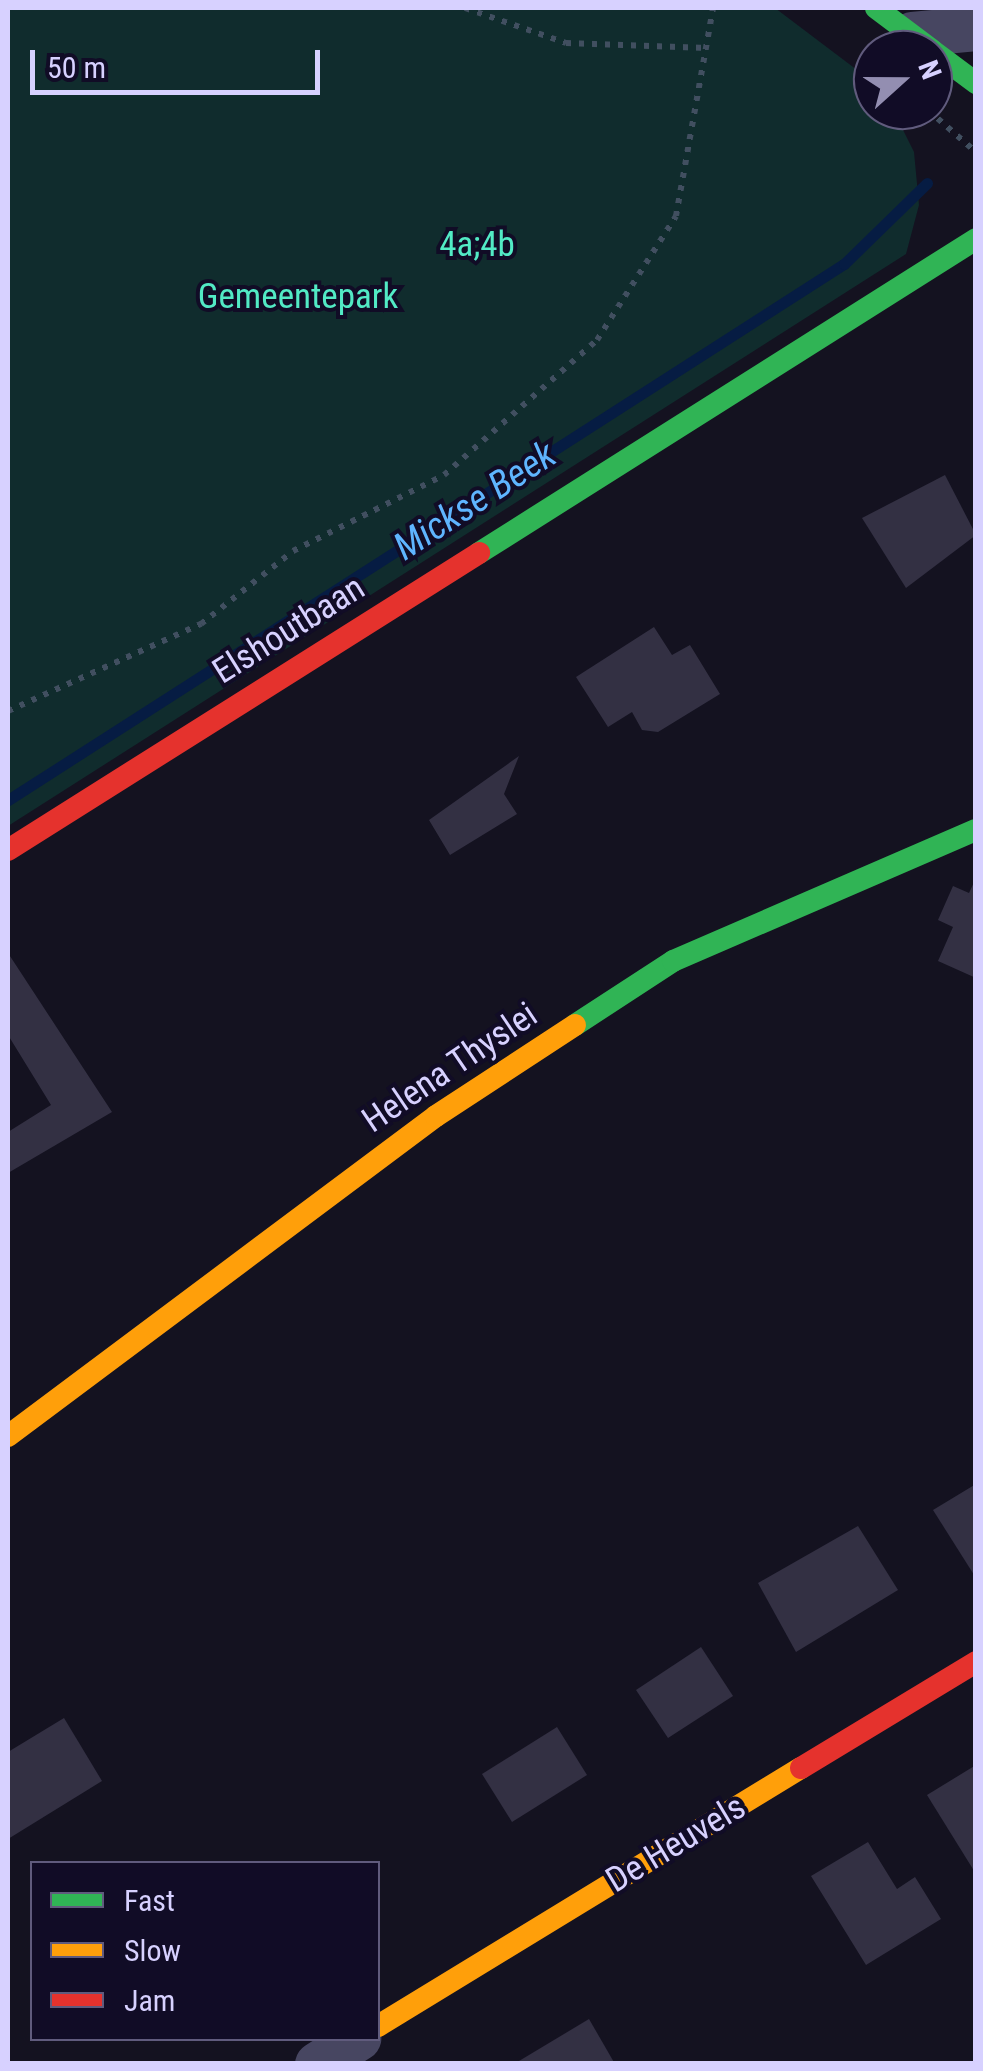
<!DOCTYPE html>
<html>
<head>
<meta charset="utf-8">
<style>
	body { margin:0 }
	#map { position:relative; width:983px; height:2071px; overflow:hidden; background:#141220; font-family:"Roboto Condensed",sans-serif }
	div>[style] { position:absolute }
	.green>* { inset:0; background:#102c2d }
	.stream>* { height:11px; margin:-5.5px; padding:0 5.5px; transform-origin:5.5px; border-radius:5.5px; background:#061c43 }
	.building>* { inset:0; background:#333043 }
	.path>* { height:6px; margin-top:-3px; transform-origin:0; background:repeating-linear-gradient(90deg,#414f60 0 5px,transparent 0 13px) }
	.street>* { height:45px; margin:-22.5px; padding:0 22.5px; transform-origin:22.5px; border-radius:22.5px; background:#474661 }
	.fast>* { height:22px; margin:-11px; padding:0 11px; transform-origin:11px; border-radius:11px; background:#30b455 }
	.slow>* { height:22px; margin:-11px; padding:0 11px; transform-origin:11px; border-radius:11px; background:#ff9f0a }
	.jam>* { height:22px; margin:-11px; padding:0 11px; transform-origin:11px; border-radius:11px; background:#e5322d }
	span { translate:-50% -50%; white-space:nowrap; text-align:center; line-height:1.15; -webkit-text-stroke:8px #110c26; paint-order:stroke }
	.park-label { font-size:35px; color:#52eac5 }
	.street-label { font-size:35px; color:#d7d1ff }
	.water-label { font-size:38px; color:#5fb5ff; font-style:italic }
	.frame { position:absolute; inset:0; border:10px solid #d7d1ff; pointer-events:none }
	.legend { position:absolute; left:30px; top:1861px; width:350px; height:180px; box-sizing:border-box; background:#110c26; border:2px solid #605b7d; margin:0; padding:12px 18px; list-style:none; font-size:30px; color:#d7d1ff }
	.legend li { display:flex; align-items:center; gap:20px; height:50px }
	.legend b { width:50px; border:2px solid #605b7d }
	.north { position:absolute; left:853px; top:30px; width:100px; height:100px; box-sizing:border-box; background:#110c26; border:2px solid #605b7d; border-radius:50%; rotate:69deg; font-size:28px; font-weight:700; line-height:40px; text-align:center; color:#d7d1ff }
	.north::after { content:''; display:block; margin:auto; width:35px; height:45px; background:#938eb1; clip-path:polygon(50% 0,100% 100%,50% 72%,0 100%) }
	.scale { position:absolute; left:30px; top:50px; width:290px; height:45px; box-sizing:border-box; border:5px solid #d7d1ff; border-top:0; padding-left:12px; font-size:30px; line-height:35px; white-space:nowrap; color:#d7d1ff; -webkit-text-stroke:8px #110c26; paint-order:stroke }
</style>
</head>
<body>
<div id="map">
	<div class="green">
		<div style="clip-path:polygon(8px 8px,775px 8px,865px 76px,873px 110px,893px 110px,914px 152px,919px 205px,906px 254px,8px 826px)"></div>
	</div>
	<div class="stream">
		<div style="left:8px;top:800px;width:993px;rotate:-32.67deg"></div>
		<div style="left:844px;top:264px;width:116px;rotate:-44.3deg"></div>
	</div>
	<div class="building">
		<div style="clip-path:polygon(945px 475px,976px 535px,906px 588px,862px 518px)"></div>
		<div style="clip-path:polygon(654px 627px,672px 655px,690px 645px,720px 694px,658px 732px,642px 730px,632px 712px,608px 727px,576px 677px)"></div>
		<div style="clip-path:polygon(519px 756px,504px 794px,517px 814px,450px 855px,429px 820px)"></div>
		<div style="clip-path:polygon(976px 878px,976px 978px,938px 961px,953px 927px,938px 920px,953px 886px,969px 893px)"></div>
		<div style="clip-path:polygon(8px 953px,112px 1112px,8px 1173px,8px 1132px,51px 1105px,8px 1035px)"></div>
		<div style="clip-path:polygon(976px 1484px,976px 1578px,933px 1510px)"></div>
		<div style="clip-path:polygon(858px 1526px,898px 1590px,796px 1652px,758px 1583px)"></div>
		<div style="clip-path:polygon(701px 1647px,733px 1696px,668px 1738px,636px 1690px)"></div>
		<div style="clip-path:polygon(64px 1718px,102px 1781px,8px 1839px,8px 1752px)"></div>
		<div style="clip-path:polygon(557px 1727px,587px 1775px,512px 1822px,482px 1774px)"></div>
		<div style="clip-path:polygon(976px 1765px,976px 1874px,927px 1795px)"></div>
		<div style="clip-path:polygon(868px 1842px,897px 1889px,915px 1877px,941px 1919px,866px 1965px,811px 1876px)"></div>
		<div style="clip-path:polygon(589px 2019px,615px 2064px,514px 2064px)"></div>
	</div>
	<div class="path">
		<div style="left:465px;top:8px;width:107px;rotate:19.1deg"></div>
		<div style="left:566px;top:43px;width:141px;rotate:2deg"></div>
		<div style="left:928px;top:110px;width:64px;rotate:41.2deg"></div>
		<div style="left:8px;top:711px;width:212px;rotate:-24.3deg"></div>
		<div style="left:201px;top:624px;width:117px;rotate:-38.4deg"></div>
		<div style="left:293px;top:551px;width:169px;rotate:-26.7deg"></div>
		<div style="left:444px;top:475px;width:204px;rotate:-41.4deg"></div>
		<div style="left:597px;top:340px;width:147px;rotate:-57.5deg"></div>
		<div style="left:676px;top:216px;width:211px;rotate:-79.9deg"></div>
	</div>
	<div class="street">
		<div style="left:912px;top:34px;width:64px;rotate:-5.4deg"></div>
		<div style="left:317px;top:2064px;width:49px;rotate:-32.4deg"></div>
	</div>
	<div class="fast">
		<div style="left:876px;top:8px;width:70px;rotate:36.9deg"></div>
		<div style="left:933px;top:51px;width:54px;rotate:36.7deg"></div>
		<div style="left:479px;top:553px;width:588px;rotate:-32.28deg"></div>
		<div style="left:575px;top:1025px;width:117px;rotate:-33.1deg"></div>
		<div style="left:673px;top:961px;width:330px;rotate:-23.4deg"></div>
	</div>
	<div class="slow">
		<div style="left:8px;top:1436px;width:534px;rotate:-36.78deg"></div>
		<div style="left:436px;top:1116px;width:166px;rotate:-33.2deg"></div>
		<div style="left:378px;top:2026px;width:495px;rotate:-31.4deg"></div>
	</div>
	<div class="jam">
		<div style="left:8px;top:850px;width:557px;rotate:-32.23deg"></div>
		<div style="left:801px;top:1768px;width:205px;rotate:-31.2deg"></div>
	</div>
	<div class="park-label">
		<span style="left:477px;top:245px">4a;4b</span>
		<span style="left:298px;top:297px">Gemeentepark</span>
	</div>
	<div class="street-label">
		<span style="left:289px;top:630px;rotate:-32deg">Elshoutbaan</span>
		<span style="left:450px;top:1068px;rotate:-34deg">Helena Thyslei</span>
		<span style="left:676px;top:1844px;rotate:-31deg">De Heuvels</span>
	</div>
	<div class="water-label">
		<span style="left:475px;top:501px;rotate:-33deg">Mickse Beek</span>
	</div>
	<div class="frame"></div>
	<ul class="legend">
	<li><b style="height:12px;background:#30b455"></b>Fast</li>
	<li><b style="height:12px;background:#ff9f0a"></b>Slow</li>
	<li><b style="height:12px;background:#e5322d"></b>Jam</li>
	</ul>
	<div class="north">N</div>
	<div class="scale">50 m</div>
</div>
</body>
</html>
